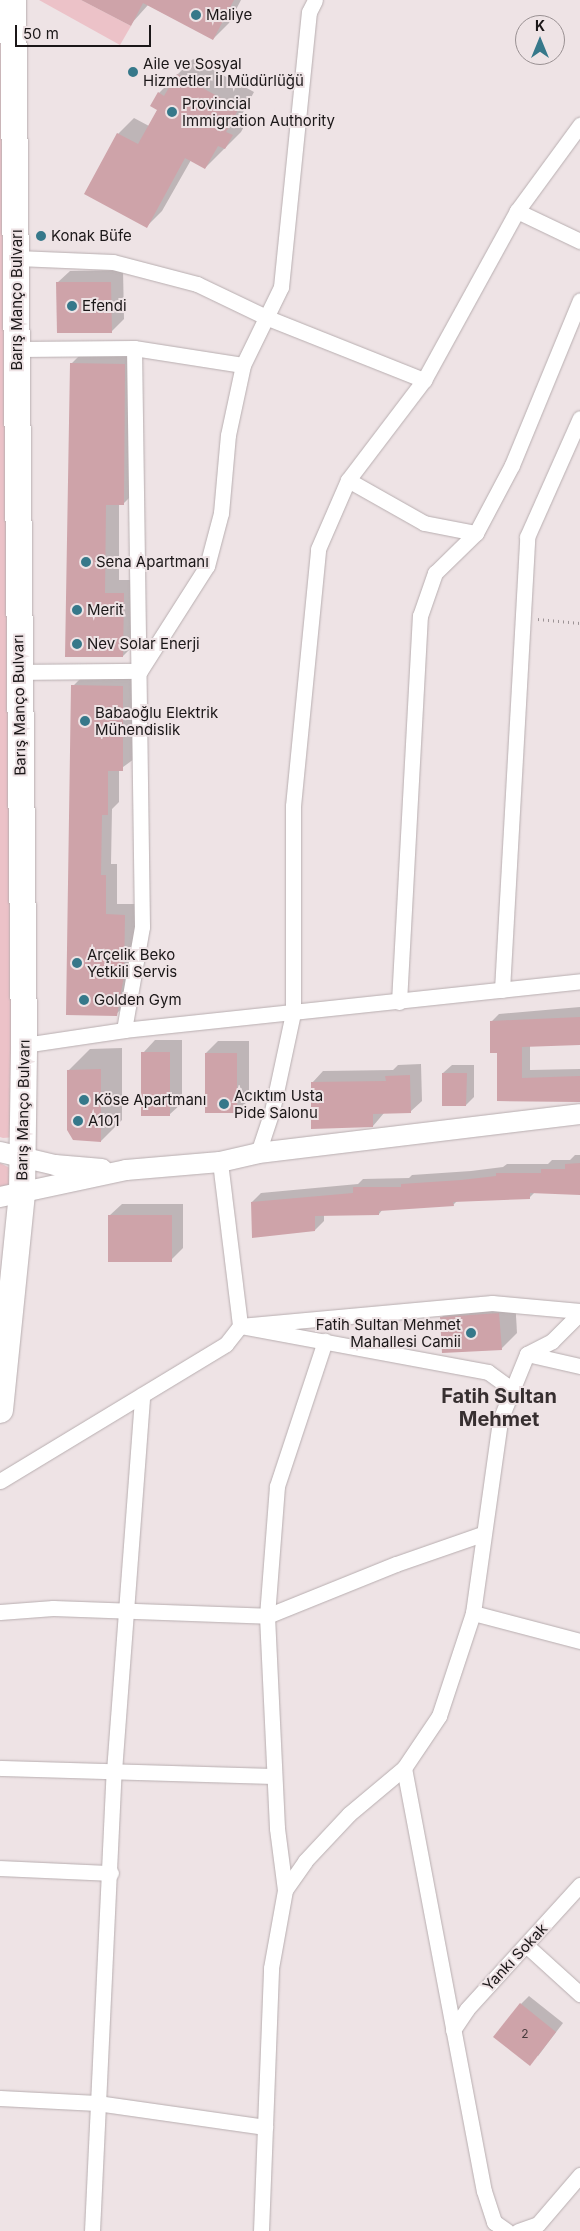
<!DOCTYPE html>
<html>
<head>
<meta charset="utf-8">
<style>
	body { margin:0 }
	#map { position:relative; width:580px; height:2231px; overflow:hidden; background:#eee3e5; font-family:Inter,sans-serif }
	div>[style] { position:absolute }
	.green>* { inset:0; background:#ecc2c8 }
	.shadow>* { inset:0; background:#0003 }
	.building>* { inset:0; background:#cea3a9 }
	.path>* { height:3px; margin-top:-1.5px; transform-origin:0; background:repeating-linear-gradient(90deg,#9d9496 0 1px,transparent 0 5px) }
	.roads { filter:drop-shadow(0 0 1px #b8aeb0) drop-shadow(0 0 1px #b8aeb0) }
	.street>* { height:15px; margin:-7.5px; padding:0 7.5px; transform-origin:7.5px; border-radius:7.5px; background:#fff }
	.secondary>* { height:20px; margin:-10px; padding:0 10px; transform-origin:10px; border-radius:10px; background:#fff }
	.highway>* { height:26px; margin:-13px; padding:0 13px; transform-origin:13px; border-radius:13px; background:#fff }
	.dots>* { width:14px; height:14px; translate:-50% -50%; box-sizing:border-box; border:2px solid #eee3e5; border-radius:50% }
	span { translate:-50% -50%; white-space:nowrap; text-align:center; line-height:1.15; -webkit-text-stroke:4px #eee3e5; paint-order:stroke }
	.number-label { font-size:12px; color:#483a3c }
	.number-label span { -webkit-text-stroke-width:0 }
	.poi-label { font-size:15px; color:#1b1718 }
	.left { translate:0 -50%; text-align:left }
	.right { translate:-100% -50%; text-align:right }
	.street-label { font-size:15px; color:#1b1718 }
	.district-label { font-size:20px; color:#372f30; font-weight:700 }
	.north { position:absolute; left:515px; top:15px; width:50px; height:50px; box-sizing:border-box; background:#eee3e5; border:1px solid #9a9193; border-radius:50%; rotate:0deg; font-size:14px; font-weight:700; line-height:20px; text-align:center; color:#1b1718 }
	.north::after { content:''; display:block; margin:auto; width:18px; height:22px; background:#36788a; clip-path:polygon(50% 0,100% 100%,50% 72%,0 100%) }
	.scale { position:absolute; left:15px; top:25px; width:136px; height:22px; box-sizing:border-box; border:2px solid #1b1718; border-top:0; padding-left:6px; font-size:15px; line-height:18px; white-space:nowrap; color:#1b1718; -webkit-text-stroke:4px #eee3e5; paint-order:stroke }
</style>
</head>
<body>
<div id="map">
	<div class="green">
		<div style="clip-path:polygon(0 0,15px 1137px,3px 1138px,0 1137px)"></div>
		<div style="clip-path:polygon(39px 0,81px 0,131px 26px,120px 45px)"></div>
		<div style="clip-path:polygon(0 1163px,12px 1169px,14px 1182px,0 1193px)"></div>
	</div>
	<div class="shadow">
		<div style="clip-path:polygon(84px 0,241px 0,229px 23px,213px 39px,148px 5px,131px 24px)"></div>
		<div style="clip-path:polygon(193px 59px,254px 92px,241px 116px,248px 119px,241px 132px,205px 168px,191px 160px,162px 211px,147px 226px,86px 193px,118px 134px,134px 118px,149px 126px,158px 109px,159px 93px)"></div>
		<div style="clip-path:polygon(123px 270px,124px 319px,111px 332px,57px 283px,70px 271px)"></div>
		<div style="clip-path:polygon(85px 350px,138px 350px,137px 490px,123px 504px,119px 504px,119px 580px,137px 580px,137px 642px,123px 656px,66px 656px,71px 364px)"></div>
		<div style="clip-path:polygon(84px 675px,134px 675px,134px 759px,119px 770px,119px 802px,112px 809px,111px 864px,117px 864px,117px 904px,135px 904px,135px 964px,128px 1003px,116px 1014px,73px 686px)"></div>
		<div style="clip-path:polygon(580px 1007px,580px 1044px,530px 1046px,530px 1070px,580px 1069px,580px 1090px,499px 1100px,498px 1052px,491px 1022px,499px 1014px)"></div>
		<div style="clip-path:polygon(155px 1040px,182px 1040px,182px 1103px,169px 1115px,143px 1053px)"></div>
		<div style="clip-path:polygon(218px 1041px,249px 1041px,249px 1100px,236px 1112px,206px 1053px)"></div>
		<div style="clip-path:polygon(122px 1048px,122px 1120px,101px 1141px,69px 1070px,90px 1049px)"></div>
		<div style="clip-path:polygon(421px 1064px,422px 1101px,410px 1112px,384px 1113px,373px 1126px,312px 1083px,323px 1071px,393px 1070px,398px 1065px)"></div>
		<div style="clip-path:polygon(452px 1065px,474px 1065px,474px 1097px,466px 1105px,443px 1073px)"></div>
		<div style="clip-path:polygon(575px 1155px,580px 1155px,580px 1192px,535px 1192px,529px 1198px,458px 1200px,453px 1205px,383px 1209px,379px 1214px,324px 1215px,324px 1221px,315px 1230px,252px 1202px,261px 1193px,358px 1184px,363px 1179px,409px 1178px,412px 1175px,471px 1171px,503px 1167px,507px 1164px,548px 1164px,552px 1160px,570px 1160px)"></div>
		<div style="clip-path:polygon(122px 1204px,183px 1204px,183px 1248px,171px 1260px,109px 1216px)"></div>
		<div style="clip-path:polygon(515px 1298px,517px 1333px,501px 1349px,441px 1318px,457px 1302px)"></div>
		<div style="clip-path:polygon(529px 1996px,563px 2023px,538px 2056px,521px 2004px)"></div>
	</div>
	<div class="building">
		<div style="clip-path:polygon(81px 0,234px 0,213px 40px,143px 3px,131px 26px)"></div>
		<div style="clip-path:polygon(177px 74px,239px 108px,226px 132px,233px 135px,225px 149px,218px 146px,205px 169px,185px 158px,147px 228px,84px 194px,117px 133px,138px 144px,157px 110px,150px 106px,158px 92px,164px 96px)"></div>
		<div style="clip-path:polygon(56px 282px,111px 282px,112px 333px,57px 333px)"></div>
		<div style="clip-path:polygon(70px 363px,125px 364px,124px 505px,106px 505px,105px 593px,124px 593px,123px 657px,65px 657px)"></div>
		<div style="clip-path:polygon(71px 685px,123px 686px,123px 771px,108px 771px,108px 815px,102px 815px,101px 875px,106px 875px,106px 914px,125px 915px,124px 976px,117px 1016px,66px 1015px)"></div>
		<div style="clip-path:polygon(580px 1017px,580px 1045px,522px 1047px,522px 1078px,580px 1076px,580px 1102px,497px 1101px,497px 1053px,490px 1053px,490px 1021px)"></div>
		<div style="clip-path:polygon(141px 1052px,170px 1052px,170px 1116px,141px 1116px)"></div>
		<div style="clip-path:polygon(205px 1053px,237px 1053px,237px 1113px,205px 1113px)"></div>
		<div style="clip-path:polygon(101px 1069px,101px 1142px,73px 1140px,67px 1130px,67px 1070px)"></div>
		<div style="clip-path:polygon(442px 1073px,467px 1073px,466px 1106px,442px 1106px)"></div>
		<div style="clip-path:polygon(410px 1075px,411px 1113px,373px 1114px,373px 1127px,311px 1129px,311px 1082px,386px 1081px,385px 1076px)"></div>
		<div style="clip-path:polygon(580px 1163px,580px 1195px,530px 1193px,530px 1199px,453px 1202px,454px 1206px,379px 1211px,379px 1215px,315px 1216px,315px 1231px,252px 1238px,251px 1202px,353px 1193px,353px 1187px,401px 1187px,401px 1184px,461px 1180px,496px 1176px,496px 1173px,541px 1173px,541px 1169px,565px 1169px,565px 1164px)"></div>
		<div style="clip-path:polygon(108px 1215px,172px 1215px,172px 1262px,108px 1262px)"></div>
		<div style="clip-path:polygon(499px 1313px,502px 1350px,442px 1353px,440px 1317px)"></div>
		<div style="clip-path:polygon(520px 2003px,556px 2032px,530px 2066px,493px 2037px)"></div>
	</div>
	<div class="path">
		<div style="left:538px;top:619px;width:42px;rotate:5.4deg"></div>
	</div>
	<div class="roads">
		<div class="street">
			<div style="left:517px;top:211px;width:70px;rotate:25.5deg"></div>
			<div style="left:17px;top:258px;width:96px;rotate:2.4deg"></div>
			<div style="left:113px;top:262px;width:87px;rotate:14.7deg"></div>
			<div style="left:197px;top:284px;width:79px;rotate:25.6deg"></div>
			<div style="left:268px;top:318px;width:168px;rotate:21.7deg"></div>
			<div style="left:18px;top:349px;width:116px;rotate:-0.5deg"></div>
			<div style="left:348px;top:480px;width:87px;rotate:29.5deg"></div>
			<div style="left:424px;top:523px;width:53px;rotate:10.9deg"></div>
			<div style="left:18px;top:672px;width:122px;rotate:-0.5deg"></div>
			<div style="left:140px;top:671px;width:125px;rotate:-57.5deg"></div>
			<div style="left:207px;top:566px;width:55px;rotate:-75.2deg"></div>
			<div style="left:221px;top:513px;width:78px;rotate:-84.9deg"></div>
			<div style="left:228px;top:435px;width:72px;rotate:-77.9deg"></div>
			<div style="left:502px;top:990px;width:454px;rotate:-86.8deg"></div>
			<div style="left:527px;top:537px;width:130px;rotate:-66deg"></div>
			<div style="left:399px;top:1002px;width:387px;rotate:-86.9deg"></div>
			<div style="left:420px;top:616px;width:46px;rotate:-70.8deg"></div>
			<div style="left:435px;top:573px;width:57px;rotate:-44.3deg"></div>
			<div style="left:476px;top:533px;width:77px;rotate:-62.1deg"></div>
			<div style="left:512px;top:465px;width:178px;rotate:-67.6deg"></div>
			<div style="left:124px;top:1030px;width:459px;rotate:-6.1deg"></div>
			<div style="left:24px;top:1045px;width:101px;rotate:-8.5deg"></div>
			<div style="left:124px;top:1030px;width:105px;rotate:-80.1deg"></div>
			<div style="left:142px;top:927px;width:579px;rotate:-90.79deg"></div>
			<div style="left:134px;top:348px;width:110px;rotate:8.9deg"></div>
			<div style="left:243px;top:365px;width:87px;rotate:-64deg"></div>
			<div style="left:281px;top:287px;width:276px;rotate:-84.2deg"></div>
			<div style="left:309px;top:12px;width:13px;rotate:-63deg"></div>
			<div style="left:258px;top:1153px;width:44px;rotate:-71.6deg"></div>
			<div style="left:272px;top:1111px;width:100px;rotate:-77.9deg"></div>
			<div style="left:293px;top:1013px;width:207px;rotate:-90deg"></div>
			<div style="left:293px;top:806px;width:258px;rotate:-84.4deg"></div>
			<div style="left:318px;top:549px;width:75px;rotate:-66.5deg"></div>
			<div style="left:348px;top:480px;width:126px;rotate:-52.8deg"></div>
			<div style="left:424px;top:380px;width:193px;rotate:-61.2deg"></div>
			<div style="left:517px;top:211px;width:107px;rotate:-53.8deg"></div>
			<div style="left:220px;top:1162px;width:165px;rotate:83deg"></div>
			<div style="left:240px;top:1326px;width:252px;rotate:10.5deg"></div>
			<div style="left:488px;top:1372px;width:31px;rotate:36deg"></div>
			<div style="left:527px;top:1354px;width:54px;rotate:12.8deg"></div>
			<div style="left:0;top:1481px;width:264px;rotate:-31.2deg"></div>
			<div style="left:226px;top:1344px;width:23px;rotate:-52deg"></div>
			<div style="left:240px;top:1326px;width:253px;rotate:-5.2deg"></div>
			<div style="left:492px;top:1303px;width:88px;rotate:5.2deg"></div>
			<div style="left:0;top:1612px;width:53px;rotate:-4.3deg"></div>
			<div style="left:53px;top:1608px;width:214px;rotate:2.1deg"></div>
			<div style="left:267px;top:1616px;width:139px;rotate:-22deg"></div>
			<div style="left:396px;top:1564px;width:91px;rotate:-19.2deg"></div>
			<div style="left:473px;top:1613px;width:111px;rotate:14.7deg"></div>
			<div style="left:0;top:1768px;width:274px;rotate:1.7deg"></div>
			<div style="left:404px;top:1768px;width:430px;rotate:79.3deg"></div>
			<div style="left:484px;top:2191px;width:33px;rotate:72deg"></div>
			<div style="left:494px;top:2222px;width:16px;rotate:35deg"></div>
			<div style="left:0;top:1868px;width:111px;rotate:2.6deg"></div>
			<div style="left:285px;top:1890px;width:63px;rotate:-97.4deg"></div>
			<div style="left:277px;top:1828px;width:212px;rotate:-92.7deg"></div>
			<div style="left:267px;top:1616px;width:130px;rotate:-85.6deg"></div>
			<div style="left:277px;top:1486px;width:153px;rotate:-71.7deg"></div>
			<div style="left:527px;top:1946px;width:72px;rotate:42.2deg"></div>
			<div style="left:453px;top:2030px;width:25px;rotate:-56deg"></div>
			<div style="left:467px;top:2009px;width:168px;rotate:-47.7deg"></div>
			<div style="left:0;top:2098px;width:97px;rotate:3deg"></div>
			<div style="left:97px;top:2103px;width:170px;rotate:8.1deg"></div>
			<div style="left:92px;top:2231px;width:461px;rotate:-87.3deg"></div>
			<div style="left:114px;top:1771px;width:377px;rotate:-85.7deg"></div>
			<div style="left:261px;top:2231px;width:263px;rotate:-87.8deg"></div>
			<div style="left:271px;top:1968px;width:79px;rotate:-79.8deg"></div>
			<div style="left:285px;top:1890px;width:35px;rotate:-55deg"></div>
			<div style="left:305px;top:1861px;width:64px;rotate:-46.9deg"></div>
			<div style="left:349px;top:1814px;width:72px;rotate:-39.9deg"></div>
			<div style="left:404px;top:1768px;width:63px;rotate:-56.1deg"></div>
			<div style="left:439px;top:1716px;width:108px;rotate:-71.7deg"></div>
			<div style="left:473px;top:1613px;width:195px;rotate:-82deg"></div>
			<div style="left:500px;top:1420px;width:71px;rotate:-67.8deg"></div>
			<div style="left:527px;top:1354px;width:28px;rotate:-27deg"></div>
			<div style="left:552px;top:1341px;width:40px;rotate:-45deg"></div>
			<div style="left:518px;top:2231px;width:21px;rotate:-19deg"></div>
			<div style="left:538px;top:2224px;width:65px;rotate:-49.4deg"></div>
		</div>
		<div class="secondary">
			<div style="left:0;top:1152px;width:57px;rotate:13.3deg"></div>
			<div style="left:55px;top:1165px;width:47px;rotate:4.9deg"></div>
			<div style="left:0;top:1197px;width:129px;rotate:-12.1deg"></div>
			<div style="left:126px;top:1170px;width:94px;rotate:-4.9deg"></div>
			<div style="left:220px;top:1162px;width:39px;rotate:-13deg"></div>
			<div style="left:258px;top:1153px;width:324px;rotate:-6.9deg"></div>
		</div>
		<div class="highway">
			<div style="left:0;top:1410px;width:218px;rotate:-84.2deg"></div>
			<div style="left:22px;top:1193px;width:148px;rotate:-89.2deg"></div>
			<div style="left:24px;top:1045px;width:1045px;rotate:-90.6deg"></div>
		</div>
	</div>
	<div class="dots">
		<div style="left:196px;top:15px;background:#36788a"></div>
		<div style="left:133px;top:72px;background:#36788a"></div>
		<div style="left:172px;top:112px;background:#36788a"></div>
		<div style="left:41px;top:236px;background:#36788a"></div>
		<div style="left:72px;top:306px;background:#36788a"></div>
		<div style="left:86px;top:562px;background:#36788a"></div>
		<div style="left:77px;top:610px;background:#36788a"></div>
		<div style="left:77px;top:644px;background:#36788a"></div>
		<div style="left:85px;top:721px;background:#36788a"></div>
		<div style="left:77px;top:963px;background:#36788a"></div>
		<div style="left:84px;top:1000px;background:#36788a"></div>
		<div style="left:84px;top:1100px;background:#36788a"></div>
		<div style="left:224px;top:1104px;background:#36788a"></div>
		<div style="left:78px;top:1121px;background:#36788a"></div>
		<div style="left:471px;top:1333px;background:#36788a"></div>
	</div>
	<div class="number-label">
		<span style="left:525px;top:2034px">2</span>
	</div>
	<div class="poi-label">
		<span class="left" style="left:206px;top:15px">Maliye</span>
		<span class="left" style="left:143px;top:72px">Aile ve Sosyal<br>Hizmetler İl Müdürlüğü</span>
		<span class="left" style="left:182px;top:112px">Provincial<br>Immigration Authority</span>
		<span class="left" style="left:51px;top:236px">Konak Büfe</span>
		<span class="left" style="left:82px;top:306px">Efendi</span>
		<span class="left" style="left:96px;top:562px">Sena Apartmanı</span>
		<span class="left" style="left:87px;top:610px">Merit</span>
		<span class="left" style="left:87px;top:644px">Nev Solar Enerji</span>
		<span class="left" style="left:95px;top:721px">Babaoğlu Elektrik<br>Mühendislik</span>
		<span class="left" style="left:87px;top:963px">Arçelik Beko<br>Yetkili Servis</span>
		<span class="left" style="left:94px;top:1000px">Golden Gym</span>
		<span class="left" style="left:234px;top:1104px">Acıktım Usta<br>Pide Salonu</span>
		<span class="left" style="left:94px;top:1100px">Köse Apartmanı</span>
		<span class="left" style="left:88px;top:1121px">A101</span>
		<span class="right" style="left:461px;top:1333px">Fatih Sultan Mehmet<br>Mahallesi Camii</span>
	</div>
	<div class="street-label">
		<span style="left:17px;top:300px;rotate:-90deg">Barış Manço Bulvarı</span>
		<span style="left:19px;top:705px;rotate:-91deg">Barış Manço Bulvarı</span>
		<span style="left:23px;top:1110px;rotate:-89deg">Barış Manço Bulvarı</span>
		<span style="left:515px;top:1957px;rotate:-47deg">Yankı Sokak</span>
	</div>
	<div class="district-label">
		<span style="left:499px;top:1408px">Fatih Sultan<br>Mehmet</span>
	</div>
	<div class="north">K</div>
	<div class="scale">50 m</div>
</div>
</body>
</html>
